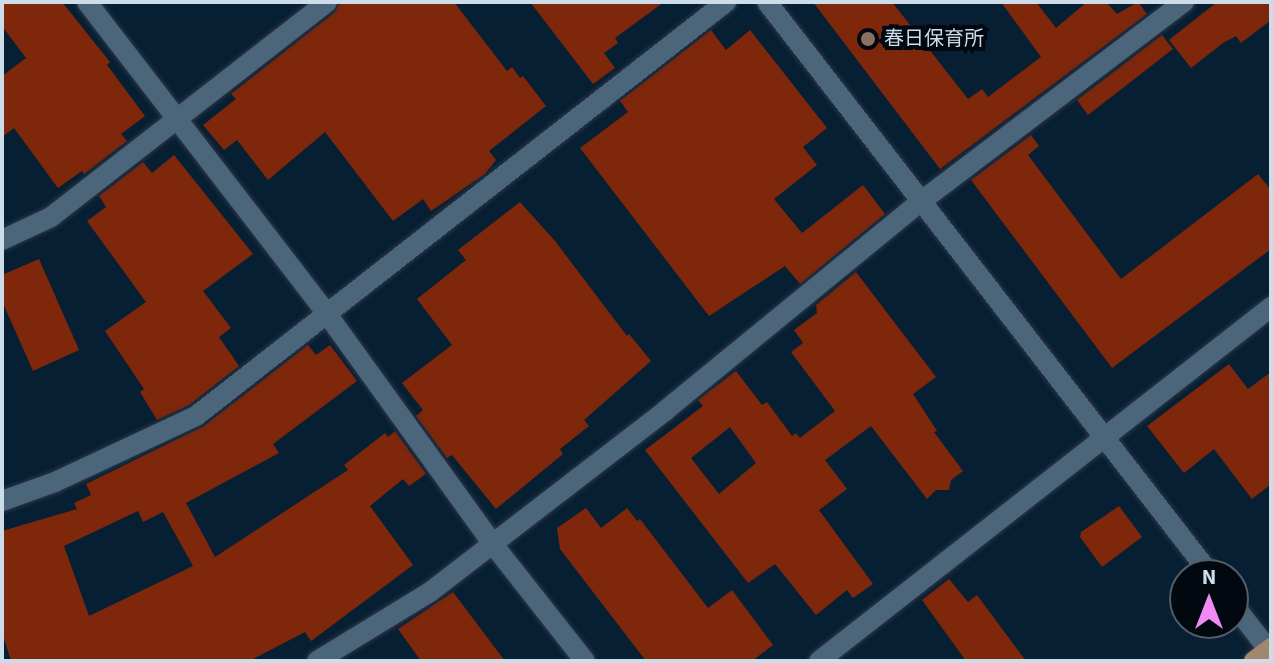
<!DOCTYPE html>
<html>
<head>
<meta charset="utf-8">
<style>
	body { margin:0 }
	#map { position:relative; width:1273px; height:663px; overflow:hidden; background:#071f32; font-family:"Source Sans 3","Noto Sans JP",sans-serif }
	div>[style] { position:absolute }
	.building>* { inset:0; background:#7f270b }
	.roads { filter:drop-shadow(0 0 2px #2d3747) drop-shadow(0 0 2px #2d3747) }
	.minor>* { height:20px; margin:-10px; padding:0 10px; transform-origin:10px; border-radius:10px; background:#4b657b }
	.major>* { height:20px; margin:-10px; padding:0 10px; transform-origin:10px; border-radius:10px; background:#a18770 }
	.dots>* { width:22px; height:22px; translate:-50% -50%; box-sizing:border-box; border:4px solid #020810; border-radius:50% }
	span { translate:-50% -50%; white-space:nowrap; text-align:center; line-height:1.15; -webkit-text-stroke:8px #020810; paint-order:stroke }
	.poi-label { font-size:20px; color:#cddce9 }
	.left { translate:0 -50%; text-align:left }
	.frame { position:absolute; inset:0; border:4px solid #cddce9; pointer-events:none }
	.north { position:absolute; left:1169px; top:559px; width:80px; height:80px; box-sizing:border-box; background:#020810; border:2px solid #535d67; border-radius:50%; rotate:0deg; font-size:22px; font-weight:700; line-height:32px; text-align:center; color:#cddce9 }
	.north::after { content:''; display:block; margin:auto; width:28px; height:36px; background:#f28af3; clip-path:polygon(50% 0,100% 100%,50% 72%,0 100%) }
</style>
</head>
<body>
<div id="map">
	<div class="building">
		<div style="clip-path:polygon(2px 2px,62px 2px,110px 62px,107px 65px,145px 116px,121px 134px,127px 141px,84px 174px,82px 171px,58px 188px,14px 128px,2px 137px,2px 76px,26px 58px,2px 26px)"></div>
		<div style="clip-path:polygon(340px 2px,454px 2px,507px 71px,512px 67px,520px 78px,523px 76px,546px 106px,489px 151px,496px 160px,485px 174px,431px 211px,423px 199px,393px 221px,325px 132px,268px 180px,237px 140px,224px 150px,203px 125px,236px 99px,231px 94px,335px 12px)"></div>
		<div style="clip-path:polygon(530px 2px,664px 2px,615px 38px,618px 43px,604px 53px,615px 68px,593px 84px)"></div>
		<div style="clip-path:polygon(813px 2px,892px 2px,968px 99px,982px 89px,988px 97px,1041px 57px,1001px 2px,1036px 2px,1056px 28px,1087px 2px,1106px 2px,1117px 14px,1138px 2px,1147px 14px,940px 169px)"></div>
		<div style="clip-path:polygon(1217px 2px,1271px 2px,1271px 20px,1241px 43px,1236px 36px,1223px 43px,1191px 68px,1169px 40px)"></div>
		<div style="clip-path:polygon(711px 30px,726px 50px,750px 30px,827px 128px,803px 147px,817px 165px,774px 199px,802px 233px,863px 185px,885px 214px,800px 284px,785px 266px,709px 316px,580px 148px,628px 112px,620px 101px)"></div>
		<div style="clip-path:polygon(1162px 35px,1173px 49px,1088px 115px,1077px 100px)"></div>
		<div style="clip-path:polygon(1031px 135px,1039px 146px,1028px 155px,1121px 279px,1258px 174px,1271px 190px,1271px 249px,1112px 368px,971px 180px)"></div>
		<div style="clip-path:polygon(174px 155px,253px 254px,203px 291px,231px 328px,219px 337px,239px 366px,189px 405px,157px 420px,140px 392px,144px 389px,105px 331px,146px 302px,87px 221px,106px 207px,99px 196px,143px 162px,152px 173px)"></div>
		<div style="clip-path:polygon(520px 202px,555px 241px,627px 336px,629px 334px,651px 361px,584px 420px,589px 426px,560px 449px,563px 454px,496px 509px,452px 455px,447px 458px,416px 416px,423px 410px,402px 383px,452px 345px,417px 299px,466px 260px,458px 250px)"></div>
		<div style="clip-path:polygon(39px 259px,79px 350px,33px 371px,2px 301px,2px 275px)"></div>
		<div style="clip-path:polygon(evenodd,856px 272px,936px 377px,913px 394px,937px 431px,934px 432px,963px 471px,951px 480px,949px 490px,936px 490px,927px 499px,871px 426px,825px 460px,847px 489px,819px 510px,873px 584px,853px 598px,847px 590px,816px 615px,775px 564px,748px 583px,645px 450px,703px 406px,698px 400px,736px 371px,762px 405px,767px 402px,792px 436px,796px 433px,800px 438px,835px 411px,791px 352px,803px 343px,794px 330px,817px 313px,816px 305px,856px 272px,730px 427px,756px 463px,719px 494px,691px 458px,730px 427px)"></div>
		<div style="clip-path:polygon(evenodd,308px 345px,316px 355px,330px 345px,357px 381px,273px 444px,279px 453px,186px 503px,215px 557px,348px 470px,344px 465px,385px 433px,388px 437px,395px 431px,426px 474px,409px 486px,403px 479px,370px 506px,413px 565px,311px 641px,305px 632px,249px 661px,11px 661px,2px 632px,2px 531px,77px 509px,74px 503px,91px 495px,86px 484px,204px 426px,308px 345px,138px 511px,143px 522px,163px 512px,193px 566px,89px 616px,64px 546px,138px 511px)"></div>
		<div style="clip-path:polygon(1229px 364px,1248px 389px,1271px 372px,1271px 484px,1252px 499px,1214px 449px,1184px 473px,1147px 426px)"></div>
		<div style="clip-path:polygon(1119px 506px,1142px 537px,1102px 567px,1080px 537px,1081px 532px)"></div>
		<div style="clip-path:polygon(586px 508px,601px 528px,627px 508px,637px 521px,640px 519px,708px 608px,732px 590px,773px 645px,752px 661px,646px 661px,560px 549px,557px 528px)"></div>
		<div style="clip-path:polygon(949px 579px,968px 602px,977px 595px,1026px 661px,966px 661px,922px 600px)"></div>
		<div style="clip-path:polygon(453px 592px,505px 661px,421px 661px,398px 629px)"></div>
	</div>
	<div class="roads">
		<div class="minor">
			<div style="left:87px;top:2px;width:394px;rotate:52.4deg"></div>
			<div style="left:327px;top:314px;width:282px;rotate:54.2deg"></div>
			<div style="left:492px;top:543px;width:150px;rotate:51.8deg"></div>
			<div style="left:767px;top:2px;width:725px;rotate:52.23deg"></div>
			<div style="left:2px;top:240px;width:54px;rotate:-25.1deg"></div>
			<div style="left:51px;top:217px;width:350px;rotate:-37.9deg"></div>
			<div style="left:2px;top:501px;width:56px;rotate:-19.7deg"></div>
			<div style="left:55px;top:482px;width:156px;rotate:-25.1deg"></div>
			<div style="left:196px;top:416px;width:673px;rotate:-37.99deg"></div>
			<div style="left:1233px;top:604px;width:62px;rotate:52.2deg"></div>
			<div style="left:317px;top:661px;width:132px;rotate:-31.4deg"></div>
			<div style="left:430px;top:592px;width:298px;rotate:-37.6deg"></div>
			<div style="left:666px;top:410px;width:332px;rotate:-39.3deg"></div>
			<div style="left:923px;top:200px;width:328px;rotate:-37.2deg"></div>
			<div style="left:819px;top:661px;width:574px;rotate:-38.07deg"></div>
		</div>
		<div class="major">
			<div style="left:1254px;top:661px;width:21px;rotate:-37deg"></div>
		</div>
	</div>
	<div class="dots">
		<div style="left:868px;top:39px;background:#8d6e63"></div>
	</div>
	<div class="poi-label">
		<span class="left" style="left:884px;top:39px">春日保育所</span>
	</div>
	<div class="frame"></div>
	<div class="north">N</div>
</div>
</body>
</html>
